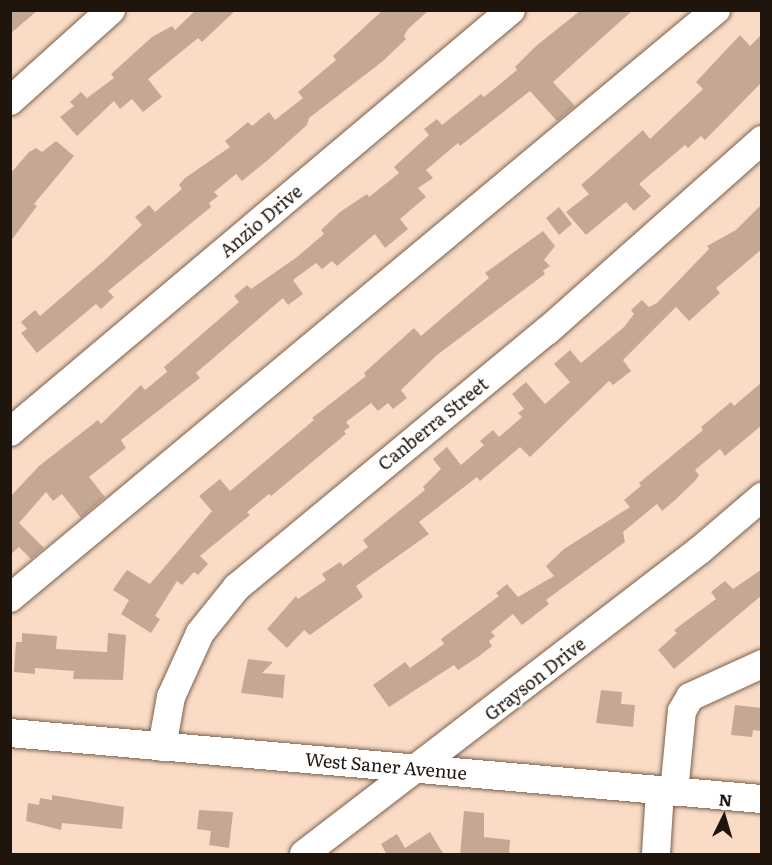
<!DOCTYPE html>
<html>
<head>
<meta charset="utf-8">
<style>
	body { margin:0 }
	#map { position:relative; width:772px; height:865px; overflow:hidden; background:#fadcc6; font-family:Literata,serif }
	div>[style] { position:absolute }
	.building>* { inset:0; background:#c5a894 }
	.roads { filter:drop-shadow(0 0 2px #7a604d) drop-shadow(0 0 2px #7a604d) }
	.minor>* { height:28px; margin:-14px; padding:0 14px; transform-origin:14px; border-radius:14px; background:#fff }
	span { translate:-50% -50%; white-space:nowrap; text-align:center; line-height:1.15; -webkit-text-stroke:4.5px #fff; paint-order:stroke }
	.street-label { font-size:18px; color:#1f150d }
	.frame { position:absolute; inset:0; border:12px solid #1f150d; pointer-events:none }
	.north { position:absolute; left:694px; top:787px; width:60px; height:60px; -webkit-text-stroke:4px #fff; paint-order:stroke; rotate:5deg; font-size:16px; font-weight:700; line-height:24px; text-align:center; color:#1f150d }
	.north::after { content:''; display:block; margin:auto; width:21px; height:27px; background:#1f150d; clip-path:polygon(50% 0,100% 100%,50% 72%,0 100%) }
</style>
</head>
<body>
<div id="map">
	<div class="building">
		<div style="clip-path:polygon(10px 10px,38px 10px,10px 34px)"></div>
		<div style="clip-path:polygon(196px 10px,236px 10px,202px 42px,198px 38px,148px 79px,162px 97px,143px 112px,132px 99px,120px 109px,114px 101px,77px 136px,60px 117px,74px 106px,70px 102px,81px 92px,87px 98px,114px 78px,111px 74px,152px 37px,172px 26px,175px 30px)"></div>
		<div style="clip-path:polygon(383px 10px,429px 10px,408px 29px,404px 36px,406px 39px,383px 61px,309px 118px,307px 125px,268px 160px,242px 181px,236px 174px,214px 192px,218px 196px,209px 203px,211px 207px,108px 291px,114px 297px,101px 309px,96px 304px,37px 353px,21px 333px,27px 329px,21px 322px,35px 310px,40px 316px,105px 260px,142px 225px,135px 217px,149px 205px,155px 212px,182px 189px,179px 185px,185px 178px,230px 147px,225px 141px,248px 122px,252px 126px,269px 112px,275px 120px,303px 98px,298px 92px,336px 60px,333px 56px)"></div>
		<div style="clip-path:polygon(581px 10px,633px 10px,553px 82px,575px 106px,557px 121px,530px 91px,460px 146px,458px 143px,426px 170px,433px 178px,418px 188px,426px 197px,400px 219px,408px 229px,385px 248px,375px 234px,337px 266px,332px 261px,322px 269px,316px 263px,293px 280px,303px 294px,288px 305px,283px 298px,196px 373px,200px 378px,121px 440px,126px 448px,89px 477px,105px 497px,81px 518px,62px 494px,53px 501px,46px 492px,19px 523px,44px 548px,31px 559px,19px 547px,10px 555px,10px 497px,39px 466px,98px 420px,101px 424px,141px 385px,145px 390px,167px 372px,164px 367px,239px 302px,234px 296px,247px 285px,251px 289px,297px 257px,324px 234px,321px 230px,340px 212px,367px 194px,369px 197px,399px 173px,394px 167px,429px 135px,424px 129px,437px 119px,442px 125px,481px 94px,484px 97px,517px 70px,515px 67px,536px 46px)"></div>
		<div style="clip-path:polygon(762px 34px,762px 82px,705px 140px,701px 136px,688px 148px,685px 145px,639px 184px,651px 196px,634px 211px,626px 202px,586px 235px,566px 212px,589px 194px,581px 185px,643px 130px,650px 139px,703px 89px,696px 82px,740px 35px,750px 46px)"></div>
		<div style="clip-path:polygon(56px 141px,74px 156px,34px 204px,37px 206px,10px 242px,10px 174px,29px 152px,36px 148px,42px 152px)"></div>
		<div style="clip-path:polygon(762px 204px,762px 249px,716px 288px,720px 293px,689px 321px,676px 307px,623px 360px,631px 371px,613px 385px,609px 381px,530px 457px,520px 447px,480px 481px,477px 477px,419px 522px,429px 534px,356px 586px,363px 597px,310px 635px,304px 630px,287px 648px,267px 629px,296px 596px,298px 599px,326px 580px,322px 574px,340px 562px,343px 566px,368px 547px,363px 540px,425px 490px,423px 487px,441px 469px,433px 459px,447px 447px,461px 465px,484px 445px,480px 441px,493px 430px,499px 437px,522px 417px,518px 413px,524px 409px,512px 394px,526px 382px,545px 404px,570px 382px,554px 364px,570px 350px,581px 363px,624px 327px,634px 314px,631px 310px,642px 300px,649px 307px,657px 303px,709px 249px,707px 246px,736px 230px)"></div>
		<div style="clip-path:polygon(559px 207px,572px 224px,559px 235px,546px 218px)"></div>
		<div style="clip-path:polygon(543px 231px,555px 246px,544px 260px,550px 266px,543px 271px,545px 274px,437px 355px,401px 390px,407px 398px,393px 409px,388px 403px,378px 411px,371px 403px,346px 422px,350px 427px,344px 431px,346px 434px,271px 496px,269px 494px,247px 512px,250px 515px,200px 556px,208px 564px,198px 575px,194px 572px,182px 585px,177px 581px,155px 616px,160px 619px,151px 633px,121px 614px,129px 600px,113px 590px,121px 578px,127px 570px,150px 584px,212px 511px,199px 496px,220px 479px,230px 491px,314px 420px,312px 418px,366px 376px,364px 373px,414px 328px,421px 336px,489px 278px,485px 273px)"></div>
		<div style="clip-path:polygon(762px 382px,762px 425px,725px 456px,720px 449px,695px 470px,699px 475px,695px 481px,675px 500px,662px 511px,657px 504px,623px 532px,625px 542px,546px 600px,549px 604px,522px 625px,513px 614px,491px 632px,495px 636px,489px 641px,492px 646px,478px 657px,458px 670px,454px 665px,389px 707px,373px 685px,405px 662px,410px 668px,444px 644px,441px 639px,499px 596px,496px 593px,507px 584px,518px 597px,554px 576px,546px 566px,564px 549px,630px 507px,624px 500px,641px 486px,639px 483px,703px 430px,701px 427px,731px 402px,734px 406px)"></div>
		<div style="clip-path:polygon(762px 569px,762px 595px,674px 669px,658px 650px,677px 633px,674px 630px,716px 599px,711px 592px,725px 581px,733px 589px)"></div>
		<div style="clip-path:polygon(22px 633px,57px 636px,56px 649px,107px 652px,108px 633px,126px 635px,123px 680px,73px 679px,74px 671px,35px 668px,35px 674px,14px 672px,16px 642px,22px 642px)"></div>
		<div style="clip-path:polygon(248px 659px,273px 662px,262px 673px,285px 675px,283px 698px,241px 693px)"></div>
		<div style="clip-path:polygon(601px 690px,622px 692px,621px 704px,635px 705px,633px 727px,596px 723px)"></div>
		<div style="clip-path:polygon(735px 705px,762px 708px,762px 731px,753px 730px,752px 737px,731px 735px)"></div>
		<div style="clip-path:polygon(52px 795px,124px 807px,122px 829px,62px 823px,61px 830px,26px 821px,28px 803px,39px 805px,40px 798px,52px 800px)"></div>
		<div style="clip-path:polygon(199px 810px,233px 812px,229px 848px,209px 845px,211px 831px,197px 829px)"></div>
		<div style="clip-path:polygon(464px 811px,484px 813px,484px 837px,510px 840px,509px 855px,460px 855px)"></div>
		<div style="clip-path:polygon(430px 832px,444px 855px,387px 855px,381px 844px,397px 834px,405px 848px)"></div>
	</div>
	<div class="roads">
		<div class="minor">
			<div style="left:10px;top:101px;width:136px;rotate:-42deg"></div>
			<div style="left:10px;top:432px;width:655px;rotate:-40.11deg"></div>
			<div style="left:10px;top:598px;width:919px;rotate:-39.79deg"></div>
			<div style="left:10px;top:733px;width:755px;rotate:5.02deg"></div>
			<div style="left:162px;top:747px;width:51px;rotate:-79.8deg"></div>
			<div style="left:171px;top:697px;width:70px;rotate:-65.6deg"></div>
			<div style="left:200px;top:633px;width:59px;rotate:-51.2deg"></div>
			<div style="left:237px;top:587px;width:402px;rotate:-39.6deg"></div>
			<div style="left:547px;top:331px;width:288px;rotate:-41.6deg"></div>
			<div style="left:674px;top:792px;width:81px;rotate:-84.4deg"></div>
			<div style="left:682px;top:711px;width:16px;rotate:-60deg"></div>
			<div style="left:690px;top:697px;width:79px;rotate:-24.6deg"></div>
			<div style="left:304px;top:854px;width:499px;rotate:-37.5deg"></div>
			<div style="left:700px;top:550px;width:82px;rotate:-40.5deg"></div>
			<div style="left:656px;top:854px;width:63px;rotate:-86.4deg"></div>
		</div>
	</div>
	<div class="street-label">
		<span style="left:261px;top:221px;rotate:-40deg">Anzio Drive</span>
		<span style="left:433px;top:424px;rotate:-39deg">Canberra Street</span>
		<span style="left:535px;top:679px;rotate:-38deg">Grayson Drive</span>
		<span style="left:386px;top:766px;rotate:5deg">West Saner Avenue</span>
	</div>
	<div class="frame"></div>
	<div class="north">N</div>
</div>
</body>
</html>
